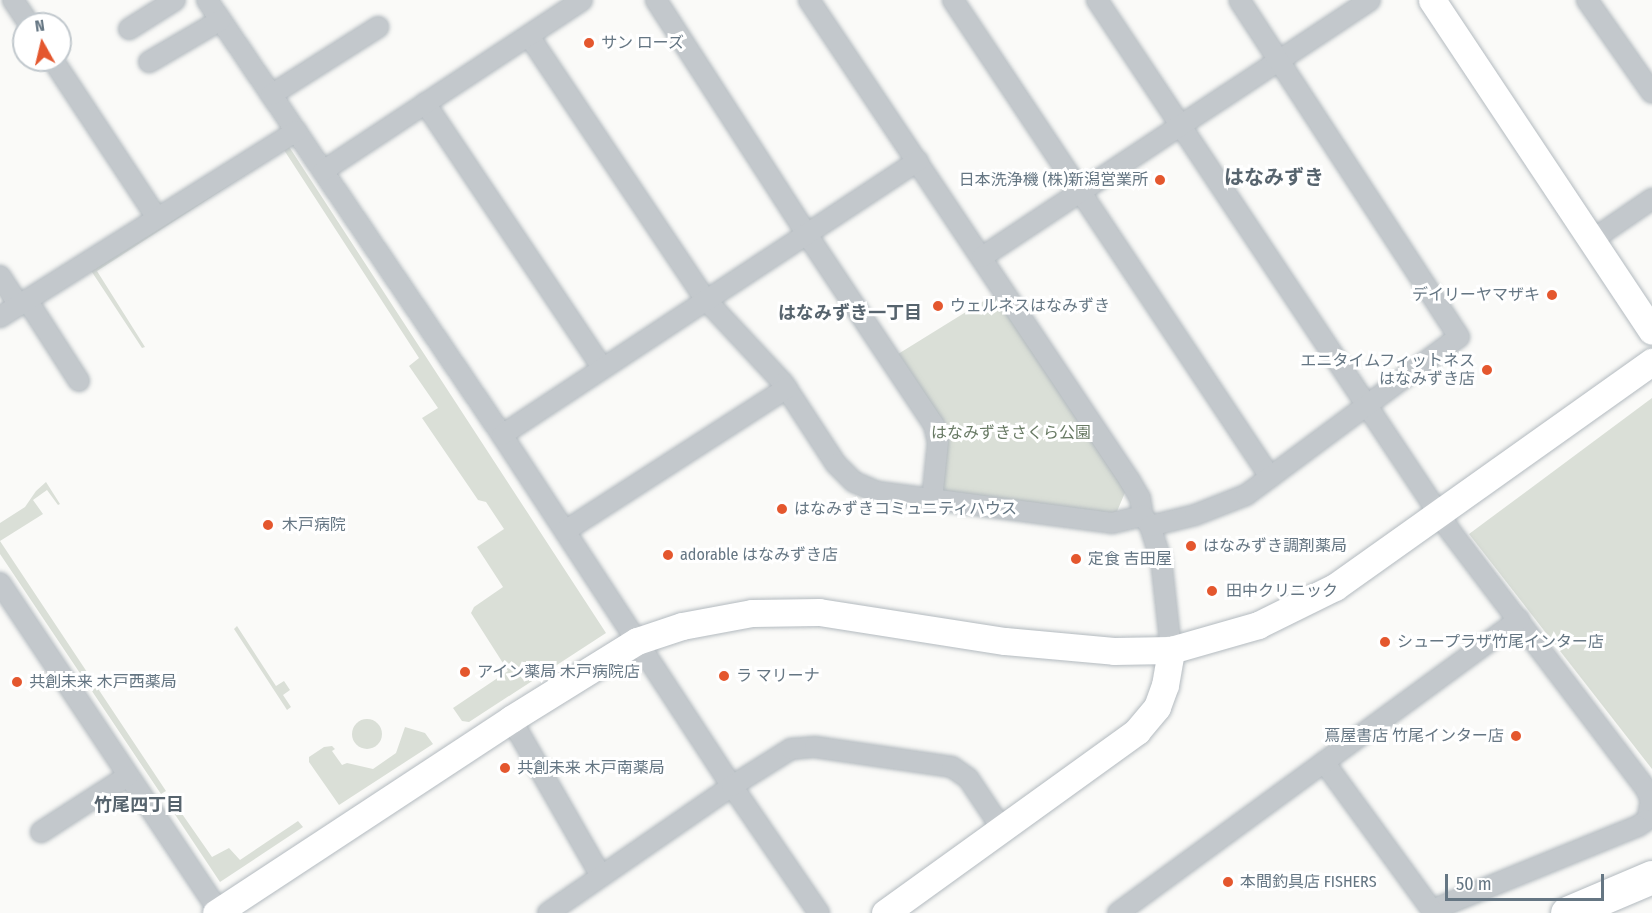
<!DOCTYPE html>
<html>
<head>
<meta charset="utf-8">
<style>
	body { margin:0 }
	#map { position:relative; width:1652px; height:913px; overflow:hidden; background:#fafaf8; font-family:"Fira Sans Condensed","Noto Sans JP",sans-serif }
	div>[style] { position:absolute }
	.green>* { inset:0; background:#dadfd7 }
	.round { border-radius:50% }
	.roads { filter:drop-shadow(0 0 2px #b3babf) drop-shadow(0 0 2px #b3babf) }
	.street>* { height:20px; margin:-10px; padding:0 10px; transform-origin:10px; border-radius:10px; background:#c3c8cc }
	.secondary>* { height:27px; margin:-13.5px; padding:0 13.5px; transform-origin:13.5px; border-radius:13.5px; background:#fff }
	.highway>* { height:33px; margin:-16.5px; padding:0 16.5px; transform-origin:16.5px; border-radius:16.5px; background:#fff }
	.dots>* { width:16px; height:16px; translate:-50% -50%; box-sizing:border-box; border:3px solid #fff; border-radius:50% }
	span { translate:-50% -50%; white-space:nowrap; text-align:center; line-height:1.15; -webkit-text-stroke:6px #fff; paint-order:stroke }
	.poi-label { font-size:16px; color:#657683 }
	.left { translate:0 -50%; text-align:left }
	.right { translate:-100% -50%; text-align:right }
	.park-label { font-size:16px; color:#687a64 }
	.neighbourhood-label { font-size:18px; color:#57646e; font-weight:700 }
	.quarter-label { font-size:20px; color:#57646e; font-weight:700 }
	.north { position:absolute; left:12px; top:12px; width:60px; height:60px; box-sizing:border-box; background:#fff; border:2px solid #c1c8cd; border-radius:50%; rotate:352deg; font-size:16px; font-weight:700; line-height:24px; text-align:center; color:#657683 }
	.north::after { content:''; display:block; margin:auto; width:21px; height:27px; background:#e4572e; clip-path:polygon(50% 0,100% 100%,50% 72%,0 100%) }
	.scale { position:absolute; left:1445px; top:874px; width:159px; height:27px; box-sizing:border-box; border:3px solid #657683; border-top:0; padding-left:8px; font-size:18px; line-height:21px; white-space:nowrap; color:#657683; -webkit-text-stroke:4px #fff; paint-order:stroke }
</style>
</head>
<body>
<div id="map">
	<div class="green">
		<div style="clip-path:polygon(286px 142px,606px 633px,469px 722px,462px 721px,453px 708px,508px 671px,471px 613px,474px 607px,503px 587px,477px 547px,504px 529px,486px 502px,478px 500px,422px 418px,438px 408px,409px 366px,419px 358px,284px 150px,97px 271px,145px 347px,142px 348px,88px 266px)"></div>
		<div style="clip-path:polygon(1003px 289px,1130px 481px,1112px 523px,932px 500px,938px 442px,890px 359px)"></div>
		<div style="clip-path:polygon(1652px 398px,1652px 769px,1469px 534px)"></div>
		<div style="clip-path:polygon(46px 482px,60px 504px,58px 505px,47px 490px,33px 500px,43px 514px,0 541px,166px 791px,161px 794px,0 554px,0 523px,25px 507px,36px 491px)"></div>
		<div style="clip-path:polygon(237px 626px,276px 686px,284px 681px,290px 690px,283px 695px,291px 707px,287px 710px,234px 629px)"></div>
		<div class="round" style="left:352px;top:719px;width:30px;height:30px"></div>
		<div style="clip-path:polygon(405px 727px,425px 733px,433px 744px,339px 805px,309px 762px,309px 757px,324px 747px,332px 746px,335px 749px,332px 751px,342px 765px,347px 763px,373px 769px,396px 753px)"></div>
		<div style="clip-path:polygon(171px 798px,212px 857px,229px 848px,240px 860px,298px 821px,303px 827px,220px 882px,166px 801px)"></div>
	</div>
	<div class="roads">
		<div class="street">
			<div style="left:13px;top:0;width:29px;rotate:56deg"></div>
			<div style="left:207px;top:0;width:526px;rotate:55.86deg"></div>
			<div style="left:502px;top:435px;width:420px;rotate:56.8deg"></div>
			<div style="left:732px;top:786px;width:154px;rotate:55.6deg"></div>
			<div style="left:656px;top:0;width:277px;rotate:57.2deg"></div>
			<div style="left:806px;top:233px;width:231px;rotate:56.3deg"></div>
			<div style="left:934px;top:425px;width:17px;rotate:77deg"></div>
			<div style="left:938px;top:442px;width:58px;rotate:95.9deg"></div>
			<div style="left:809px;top:0;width:578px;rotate:56.28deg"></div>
			<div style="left:1130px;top:481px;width:20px;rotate:60deg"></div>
			<div style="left:1140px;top:498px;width:18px;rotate:81deg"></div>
			<div style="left:1143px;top:516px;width:12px;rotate:55deg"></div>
			<div style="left:1150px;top:526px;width:35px;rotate:72deg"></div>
			<div style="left:1161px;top:559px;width:92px;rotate:83.7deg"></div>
			<div style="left:953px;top:0;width:573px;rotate:56.39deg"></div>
			<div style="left:1097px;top:0;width:639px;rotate:56.36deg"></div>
			<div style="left:1451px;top:532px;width:323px;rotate:52.8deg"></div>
			<div style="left:1646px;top:789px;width:12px;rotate:66deg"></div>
			<div style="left:1651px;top:800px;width:20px;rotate:101deg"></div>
			<div style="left:1647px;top:820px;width:11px;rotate:146deg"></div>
			<div style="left:1638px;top:826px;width:222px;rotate:157.8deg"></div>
			<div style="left:1587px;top:0;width:113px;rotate:55deg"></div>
			<div style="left:129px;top:29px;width:54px;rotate:-32.2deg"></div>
			<div style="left:529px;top:36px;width:318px;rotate:56.2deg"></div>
			<div style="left:706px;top:300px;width:113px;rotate:47.1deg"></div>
			<div style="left:783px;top:383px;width:97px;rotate:56.8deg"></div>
			<div style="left:836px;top:464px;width:25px;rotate:45deg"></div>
			<div style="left:854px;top:482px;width:26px;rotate:23deg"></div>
			<div style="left:878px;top:492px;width:236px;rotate:7.5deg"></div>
			<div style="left:1112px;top:523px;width:32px;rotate:-13deg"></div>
			<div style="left:53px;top:60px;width:189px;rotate:56.6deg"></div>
			<div style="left:149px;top:62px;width:83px;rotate:-30.3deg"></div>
			<div style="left:271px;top:95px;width:127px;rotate:-32.4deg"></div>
			<div style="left:425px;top:103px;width:318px;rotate:56.2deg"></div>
			<div style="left:323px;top:171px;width:310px;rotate:-33.4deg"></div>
			<div style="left:1592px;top:240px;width:73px;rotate:-34.3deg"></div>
			<div style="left:982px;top:257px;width:465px;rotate:-33.5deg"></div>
			<div style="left:0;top:276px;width:35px;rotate:57deg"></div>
			<div style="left:27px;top:300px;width:96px;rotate:57.3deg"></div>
			<div style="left:0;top:317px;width:350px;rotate:-32.1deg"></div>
			<div style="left:502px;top:435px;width:498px;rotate:-33.4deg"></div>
			<div style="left:1150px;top:526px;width:46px;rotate:-13.7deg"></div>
			<div style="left:1195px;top:515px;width:55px;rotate:-21.4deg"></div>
			<div style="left:1246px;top:495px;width:265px;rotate:-36.6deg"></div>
			<div style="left:1459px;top:337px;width:402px;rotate:-123.1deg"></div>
			<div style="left:565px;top:531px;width:264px;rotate:-32.8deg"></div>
			<div style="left:0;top:583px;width:397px;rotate:56.3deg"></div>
			<div style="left:511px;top:719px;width:181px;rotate:60.2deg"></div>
			<div style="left:1324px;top:762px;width:187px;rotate:53.9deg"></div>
			<div style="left:41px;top:832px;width:103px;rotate:-32.8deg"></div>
			<div style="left:548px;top:913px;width:224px;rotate:-34.6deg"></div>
			<div style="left:732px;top:786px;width:70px;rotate:-32.1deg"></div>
			<div style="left:791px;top:749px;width:24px;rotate:-5deg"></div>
			<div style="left:815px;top:747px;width:138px;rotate:8.3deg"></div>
			<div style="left:952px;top:767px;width:19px;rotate:35deg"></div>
			<div style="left:968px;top:778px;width:61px;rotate:56.3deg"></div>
			<div style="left:1118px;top:913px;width:497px;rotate:-36.2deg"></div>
		</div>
		<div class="secondary">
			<div style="left:1432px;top:0;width:397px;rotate:56.4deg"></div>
			<div style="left:216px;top:913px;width:353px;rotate:-33.3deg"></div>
			<div style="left:511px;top:719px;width:148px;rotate:-31.8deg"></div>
			<div style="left:637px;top:641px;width:47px;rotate:-18.4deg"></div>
			<div style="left:682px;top:626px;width:71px;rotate:-10.5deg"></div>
			<div style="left:752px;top:613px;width:67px;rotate:-0.9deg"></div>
			<div style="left:819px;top:612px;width:188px;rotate:8.9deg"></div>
			<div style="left:1005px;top:641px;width:109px;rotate:5.2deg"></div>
			<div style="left:1114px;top:651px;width:57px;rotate:-1deg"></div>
			<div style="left:1171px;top:650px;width:91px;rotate:-16deg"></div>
			<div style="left:1258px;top:625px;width:86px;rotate:-26.3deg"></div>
			<div style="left:1335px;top:587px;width:389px;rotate:-35.4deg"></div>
			<div style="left:885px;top:913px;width:311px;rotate:-35.8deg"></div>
			<div style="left:1137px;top:731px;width:31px;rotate:-50deg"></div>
			<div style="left:1157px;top:707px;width:23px;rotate:-70deg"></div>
			<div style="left:1165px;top:685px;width:36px;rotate:-80deg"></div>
		</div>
		<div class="highway">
			<div style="left:1567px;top:913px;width:92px;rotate:-23deg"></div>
		</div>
	</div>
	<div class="dots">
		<div style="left:589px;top:43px;background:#e4572e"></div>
		<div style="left:1160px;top:180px;background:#e4572e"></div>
		<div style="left:1552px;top:295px;background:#e4572e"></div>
		<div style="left:938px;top:306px;background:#e4572e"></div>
		<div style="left:1487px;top:370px;background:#e4572e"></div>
		<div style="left:782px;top:509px;background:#e4572e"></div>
		<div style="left:268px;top:525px;background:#e4572e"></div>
		<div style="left:1191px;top:546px;background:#e4572e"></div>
		<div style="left:668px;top:555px;background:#e4572e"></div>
		<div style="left:1076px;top:559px;background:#e4572e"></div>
		<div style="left:1212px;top:591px;background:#e4572e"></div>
		<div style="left:1385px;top:642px;background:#e4572e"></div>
		<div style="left:465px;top:672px;background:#e4572e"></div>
		<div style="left:724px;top:676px;background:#e4572e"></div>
		<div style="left:17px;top:682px;background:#e4572e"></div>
		<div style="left:1516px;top:736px;background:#e4572e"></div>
		<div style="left:505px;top:768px;background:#e4572e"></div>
		<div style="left:1228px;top:882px;background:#e4572e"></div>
	</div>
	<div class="poi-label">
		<span class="left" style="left:601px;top:43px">サン ローズ</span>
		<span class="right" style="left:1148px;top:180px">日本洗浄機 (株)新潟営業所</span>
		<span class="right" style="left:1540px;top:295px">デイリーヤマザキ</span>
		<span class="left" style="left:950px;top:306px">ウェルネスはなみずき</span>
		<span class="right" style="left:1475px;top:370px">エニタイムフィットネス<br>はなみずき店</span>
		<span class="left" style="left:794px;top:509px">はなみずきコミュニティハウス</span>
		<span class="left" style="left:282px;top:525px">木戸病院</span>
		<span class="left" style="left:1203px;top:546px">はなみずき調剤薬局</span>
		<span class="left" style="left:680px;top:555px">adorable はなみずき店</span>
		<span class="left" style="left:1088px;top:559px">定食 吉田屋</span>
		<span class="left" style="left:1226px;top:591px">田中クリニック</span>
		<span class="left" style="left:1397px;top:642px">シュープラザ竹尾インター店</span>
		<span class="left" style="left:477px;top:672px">アイン薬局 木戸病院店</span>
		<span class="left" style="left:736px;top:676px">ラ マリーナ</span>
		<span class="left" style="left:29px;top:682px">共創未来 木戸西薬局</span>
		<span class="right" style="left:1504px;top:736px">蔦屋書店 竹尾インター店</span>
		<span class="left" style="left:517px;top:768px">共創未来 木戸南薬局</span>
		<span class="left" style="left:1240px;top:882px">本間釣具店 FISHERS</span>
	</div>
	<div class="park-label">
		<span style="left:1011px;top:433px">はなみずきさくら公園</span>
	</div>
	<div class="neighbourhood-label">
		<span style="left:850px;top:313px">はなみずき一丁目</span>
		<span style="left:139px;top:805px">竹尾四丁目</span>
	</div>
	<div class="quarter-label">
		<span style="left:1274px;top:177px">はなみずき</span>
	</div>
	<div class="north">N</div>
	<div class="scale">50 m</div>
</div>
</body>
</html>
